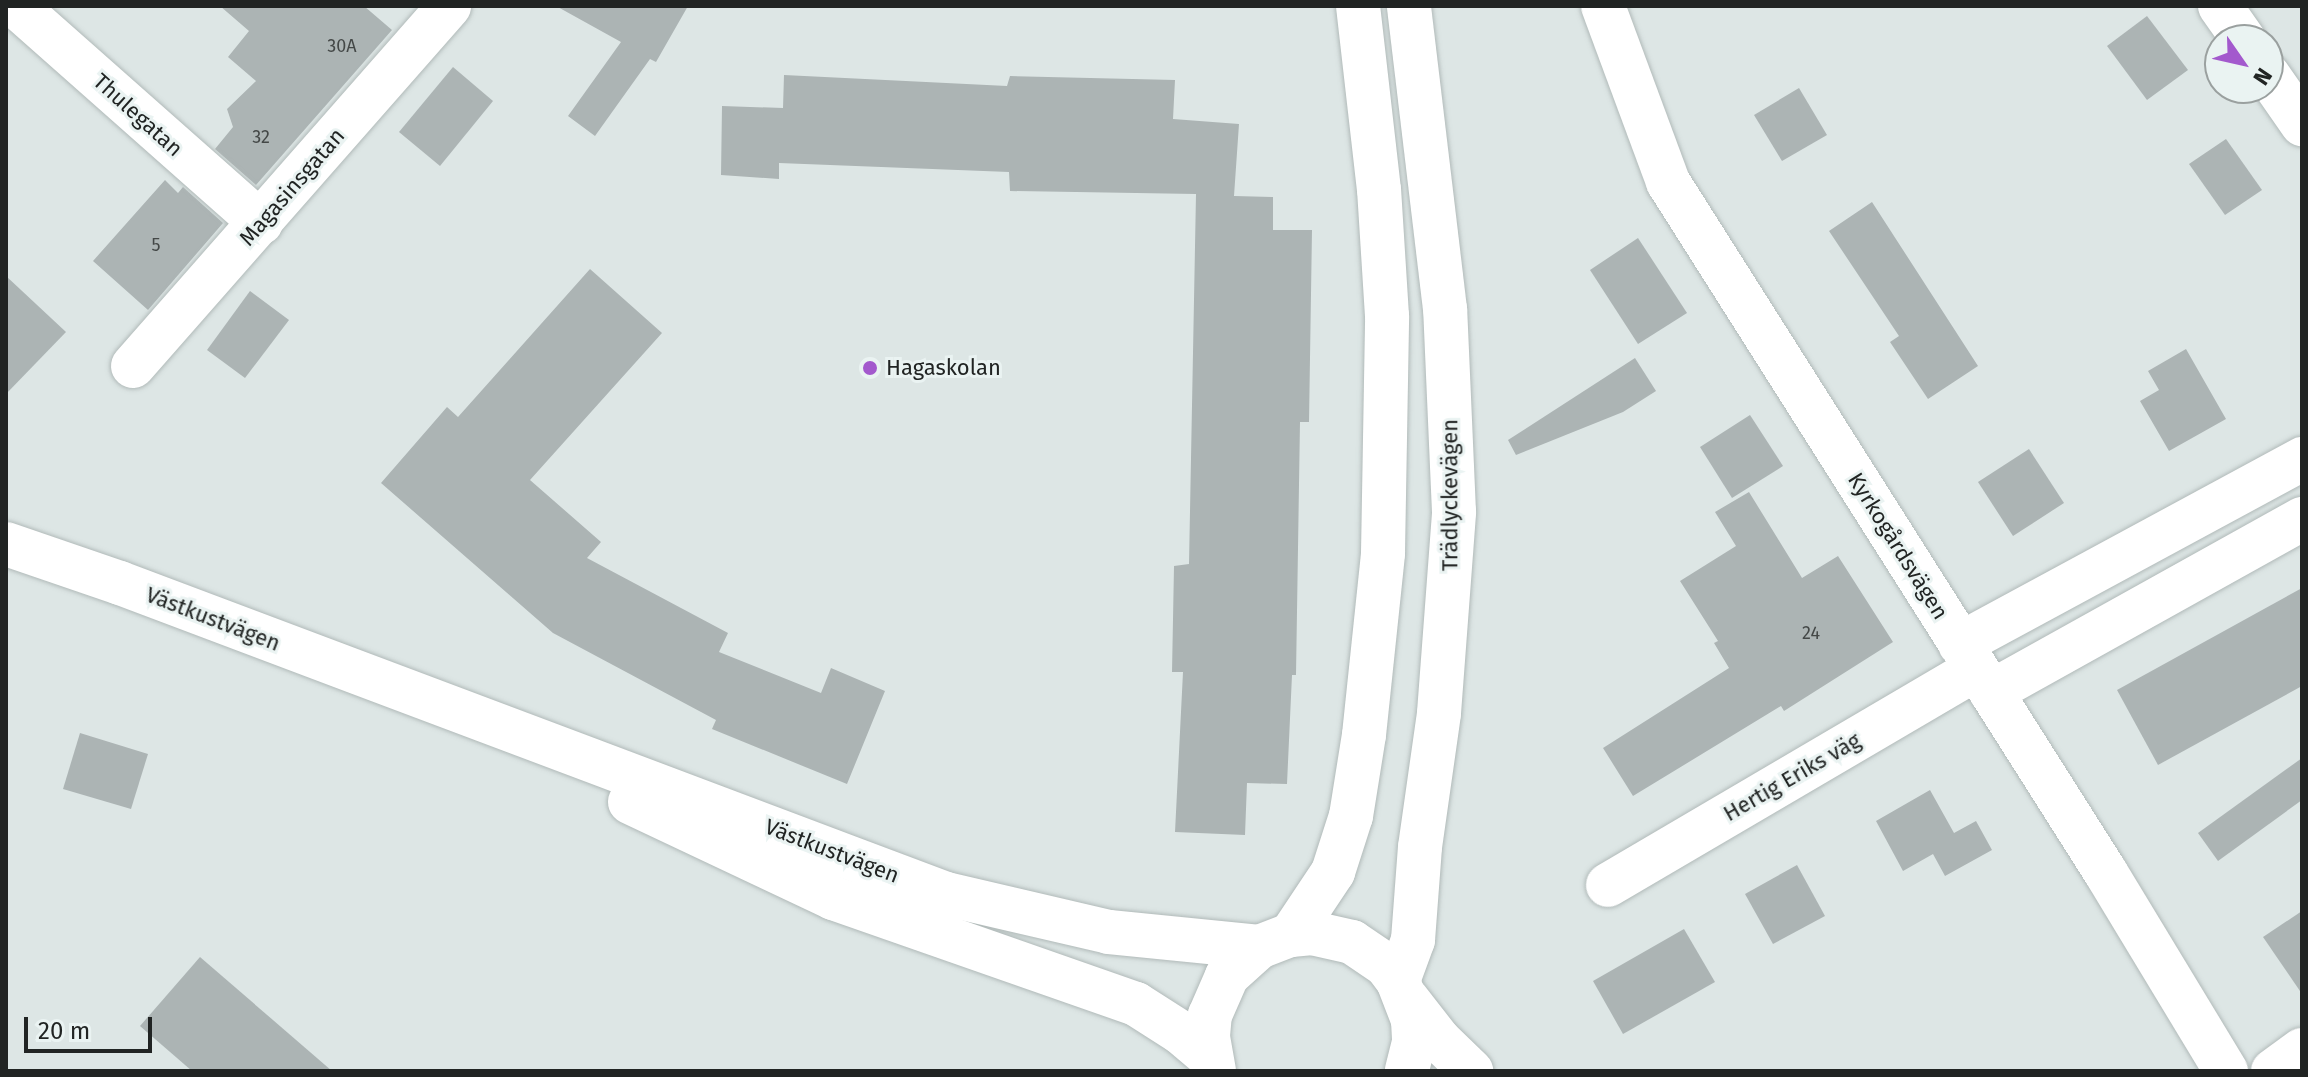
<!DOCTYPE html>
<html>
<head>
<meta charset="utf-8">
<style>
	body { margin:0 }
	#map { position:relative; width:2308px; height:1077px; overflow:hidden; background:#dde6e5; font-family:"Fira Sans",sans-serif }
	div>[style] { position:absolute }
	.building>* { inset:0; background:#acb4b4 }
	.roads { filter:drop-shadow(0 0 2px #b1bab9) drop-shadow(0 0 2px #b1bab9) }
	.minor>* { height:44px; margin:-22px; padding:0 22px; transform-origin:22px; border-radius:22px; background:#fff }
	.dots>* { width:22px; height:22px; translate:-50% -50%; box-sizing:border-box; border:4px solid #eaf3f2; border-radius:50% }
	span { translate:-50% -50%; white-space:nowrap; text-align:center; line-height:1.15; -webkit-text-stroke:6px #eaf3f2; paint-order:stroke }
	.number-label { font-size:18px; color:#444847 }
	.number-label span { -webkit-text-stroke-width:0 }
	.street-label { font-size:22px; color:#212423 }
	.poi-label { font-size:22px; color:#212423 }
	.left { translate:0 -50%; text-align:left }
	.frame { position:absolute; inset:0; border:8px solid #212423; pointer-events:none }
	.north { position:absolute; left:2204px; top:24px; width:80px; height:80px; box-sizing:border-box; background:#eaf3f2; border:2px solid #9aa09f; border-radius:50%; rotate:124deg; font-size:22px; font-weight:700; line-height:32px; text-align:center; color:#212423 }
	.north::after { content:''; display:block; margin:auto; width:28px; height:36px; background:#a359cd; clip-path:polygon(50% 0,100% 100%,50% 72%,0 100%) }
	.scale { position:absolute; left:24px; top:1017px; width:128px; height:36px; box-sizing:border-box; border:4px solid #212423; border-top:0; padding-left:10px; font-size:24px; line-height:28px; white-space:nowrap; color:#212423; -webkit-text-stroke:6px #eaf3f2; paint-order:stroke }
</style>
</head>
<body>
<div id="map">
	<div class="building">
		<div style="clip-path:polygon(220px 6px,364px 6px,392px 30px,256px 185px,215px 149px,233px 127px,227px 109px,256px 81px,228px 57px,249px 31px)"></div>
		<div style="clip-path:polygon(556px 6px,688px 6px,656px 62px,650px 59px,595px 136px,568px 116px,621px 42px)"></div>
		<div style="clip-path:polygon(2147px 16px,2188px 70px,2147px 100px,2107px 46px)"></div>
		<div style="clip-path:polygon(453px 67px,493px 101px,440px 166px,399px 132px)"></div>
		<div style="clip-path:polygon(784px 75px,1007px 86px,1010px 76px,1175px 80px,1173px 119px,1239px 124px,1234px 196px,1273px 197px,1273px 230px,1312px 230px,1309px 422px,1300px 422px,1296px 675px,1292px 675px,1287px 784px,1247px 783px,1245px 835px,1175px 832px,1183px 672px,1172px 672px,1174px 566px,1189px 564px,1196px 194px,1010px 191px,1009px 172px,779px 163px,779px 179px,721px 175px,722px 106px,783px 108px)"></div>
		<div style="clip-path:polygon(1799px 88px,1827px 135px,1782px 161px,1754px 115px)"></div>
		<div style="clip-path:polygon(2226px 139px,2262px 190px,2225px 215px,2189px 164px)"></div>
		<div style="clip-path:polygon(165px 180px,178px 193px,183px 187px,223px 223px,148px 310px,93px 261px)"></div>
		<div style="clip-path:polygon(1872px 202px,1978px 366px,1928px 399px,1890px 342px,1899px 336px,1829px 231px)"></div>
		<div style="clip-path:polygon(1638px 238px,1687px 313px,1638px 344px,1590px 270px)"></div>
		<div style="clip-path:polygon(590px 269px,662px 333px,530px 480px,601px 542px,587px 558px,728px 633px,719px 652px,821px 693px,831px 668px,885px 691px,847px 784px,712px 729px,716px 720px,553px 633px,381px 483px,447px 407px,458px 417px)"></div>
		<div style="clip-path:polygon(6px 276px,66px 332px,6px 394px)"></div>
		<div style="clip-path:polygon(250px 291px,289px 320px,245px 378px,207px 350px)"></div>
		<div style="clip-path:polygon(2186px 349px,2226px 419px,2169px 451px,2140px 401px,2159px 390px,2148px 371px)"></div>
		<div style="clip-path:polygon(1635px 358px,1656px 391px,1623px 412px,1516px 455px,1508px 440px)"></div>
		<div style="clip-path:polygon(1750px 415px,1783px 466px,1732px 498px,1700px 447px)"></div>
		<div style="clip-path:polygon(2029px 449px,2064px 503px,2013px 536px,1978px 482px)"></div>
		<div style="clip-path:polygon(1749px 492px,1802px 578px,1838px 556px,1893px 642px,1784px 711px,1781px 706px,1633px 796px,1603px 748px,1729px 668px,1714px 643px,1718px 641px,1680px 581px,1736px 546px,1715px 512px)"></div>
		<div style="clip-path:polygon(2302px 588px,2302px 686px,2158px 765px,2117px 690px)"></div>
		<div style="clip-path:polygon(80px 733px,148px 754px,131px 809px,63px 789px)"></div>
		<div style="clip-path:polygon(2302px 758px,2302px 800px,2218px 861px,2198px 833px)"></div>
		<div style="clip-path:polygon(1930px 790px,1954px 833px,1976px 821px,1992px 850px,1945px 876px,1933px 854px,1903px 871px,1876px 821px)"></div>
		<div style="clip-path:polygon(1797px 865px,1825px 916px,1773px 944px,1745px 894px)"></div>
		<div style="clip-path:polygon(2302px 911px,2302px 994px,2263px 937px)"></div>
		<div style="clip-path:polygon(1684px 929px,1715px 982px,1623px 1034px,1593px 981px)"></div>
		<div style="clip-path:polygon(200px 957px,332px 1071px,192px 1071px,140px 1026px)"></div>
	</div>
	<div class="roads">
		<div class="minor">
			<div style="left:16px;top:6px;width:327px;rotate:41.5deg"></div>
			<div style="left:1603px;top:6px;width:188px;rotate:69.7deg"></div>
			<div style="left:1668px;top:182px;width:818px;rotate:57.63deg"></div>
			<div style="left:2106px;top:873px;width:232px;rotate:58.8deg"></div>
			<div style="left:2220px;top:6px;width:42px;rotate:54.8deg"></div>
			<div style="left:2268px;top:75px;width:60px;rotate:55.2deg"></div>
			<div style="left:133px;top:366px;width:479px;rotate:-48.7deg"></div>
			<div style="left:6px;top:544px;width:120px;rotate:18.9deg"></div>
			<div style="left:120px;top:583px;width:883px;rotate:20.63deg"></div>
			<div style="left:946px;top:894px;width:167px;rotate:13.1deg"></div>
			<div style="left:1109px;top:932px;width:151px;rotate:5.7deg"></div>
			<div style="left:1960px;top:644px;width:389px;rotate:-28.4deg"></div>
			<div style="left:1991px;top:692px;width:356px;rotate:-29.1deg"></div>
			<div style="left:630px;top:802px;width:225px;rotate:25.3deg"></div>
			<div style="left:833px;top:898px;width:321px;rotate:19.3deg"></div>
			<div style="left:1136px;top:1004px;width:52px;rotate:32.5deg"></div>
			<div style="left:1180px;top:1032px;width:39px;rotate:40deg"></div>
			<div style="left:1608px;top:885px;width:427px;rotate:-30.4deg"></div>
			<div style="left:1291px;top:935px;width:76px;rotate:-56.3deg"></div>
			<div style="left:1333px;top:872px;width:59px;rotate:-72.2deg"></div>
			<div style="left:1351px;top:816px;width:82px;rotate:-80.9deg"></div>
			<div style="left:1364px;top:735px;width:183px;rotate:-84deg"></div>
			<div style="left:1383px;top:553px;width:237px;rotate:-89deg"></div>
			<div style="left:1387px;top:316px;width:126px;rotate:-93.6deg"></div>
			<div style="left:1379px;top:190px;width:185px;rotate:-96.5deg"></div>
			<div style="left:1398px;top:981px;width:44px;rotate:-69.9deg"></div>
			<div style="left:1413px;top:940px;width:93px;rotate:-85.7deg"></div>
			<div style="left:1420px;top:847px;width:135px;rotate:-81.9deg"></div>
			<div style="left:1439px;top:713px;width:202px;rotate:-85.7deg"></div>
			<div style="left:1454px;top:512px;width:203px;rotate:-92.5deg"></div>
			<div style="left:1445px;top:309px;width:305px;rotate:-96.8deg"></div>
			<div style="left:1407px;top:999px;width:52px;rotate:52deg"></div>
			<div style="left:1439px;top:1040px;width:45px;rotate:44.1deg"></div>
			<div style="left:1214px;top:1071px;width:36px;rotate:-100deg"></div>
			<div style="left:1208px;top:1036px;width:21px;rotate:-85deg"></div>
			<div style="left:1210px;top:1015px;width:43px;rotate:-66.4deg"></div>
			<div style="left:1227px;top:976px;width:43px;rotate:-42.2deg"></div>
			<div style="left:1259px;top:947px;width:34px;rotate:-21deg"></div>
			<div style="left:1291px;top:935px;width:21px;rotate:-5deg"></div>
			<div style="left:1312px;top:933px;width:41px;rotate:12.7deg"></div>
			<div style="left:1352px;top:942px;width:41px;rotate:34.1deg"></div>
			<div style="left:1386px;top:965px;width:20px;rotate:53deg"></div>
			<div style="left:1398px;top:981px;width:42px;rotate:69deg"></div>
			<div style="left:1413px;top:1020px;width:22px;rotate:87deg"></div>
			<div style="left:1414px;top:1042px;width:30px;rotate:104deg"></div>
			<div style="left:2273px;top:1071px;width:36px;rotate:-36deg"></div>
		</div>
	</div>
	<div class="dots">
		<div style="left:870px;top:368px;background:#a359cd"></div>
	</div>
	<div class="number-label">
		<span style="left:342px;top:46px">30A</span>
		<span style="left:261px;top:137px">32</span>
		<span style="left:156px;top:245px">5</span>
		<span style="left:1811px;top:633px">24</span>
	</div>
	<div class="street-label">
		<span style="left:138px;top:115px;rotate:42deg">Thulegatan</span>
		<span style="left:292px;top:187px;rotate:-49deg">Magasinsgatan</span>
		<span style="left:1450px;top:495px;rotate:-90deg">Trädlyckevägen</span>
		<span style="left:1898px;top:546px;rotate:58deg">Kyrkogårdsvägen</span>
		<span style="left:213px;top:619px;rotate:21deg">Västkustvägen</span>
		<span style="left:1792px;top:777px;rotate:-30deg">Hertig Eriks väg</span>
		<span style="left:832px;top:851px;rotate:21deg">Västkustvägen</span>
	</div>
	<div class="poi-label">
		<span class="left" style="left:886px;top:368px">Hagaskolan</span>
	</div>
	<div class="frame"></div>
	<div class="north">N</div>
	<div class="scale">20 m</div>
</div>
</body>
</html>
